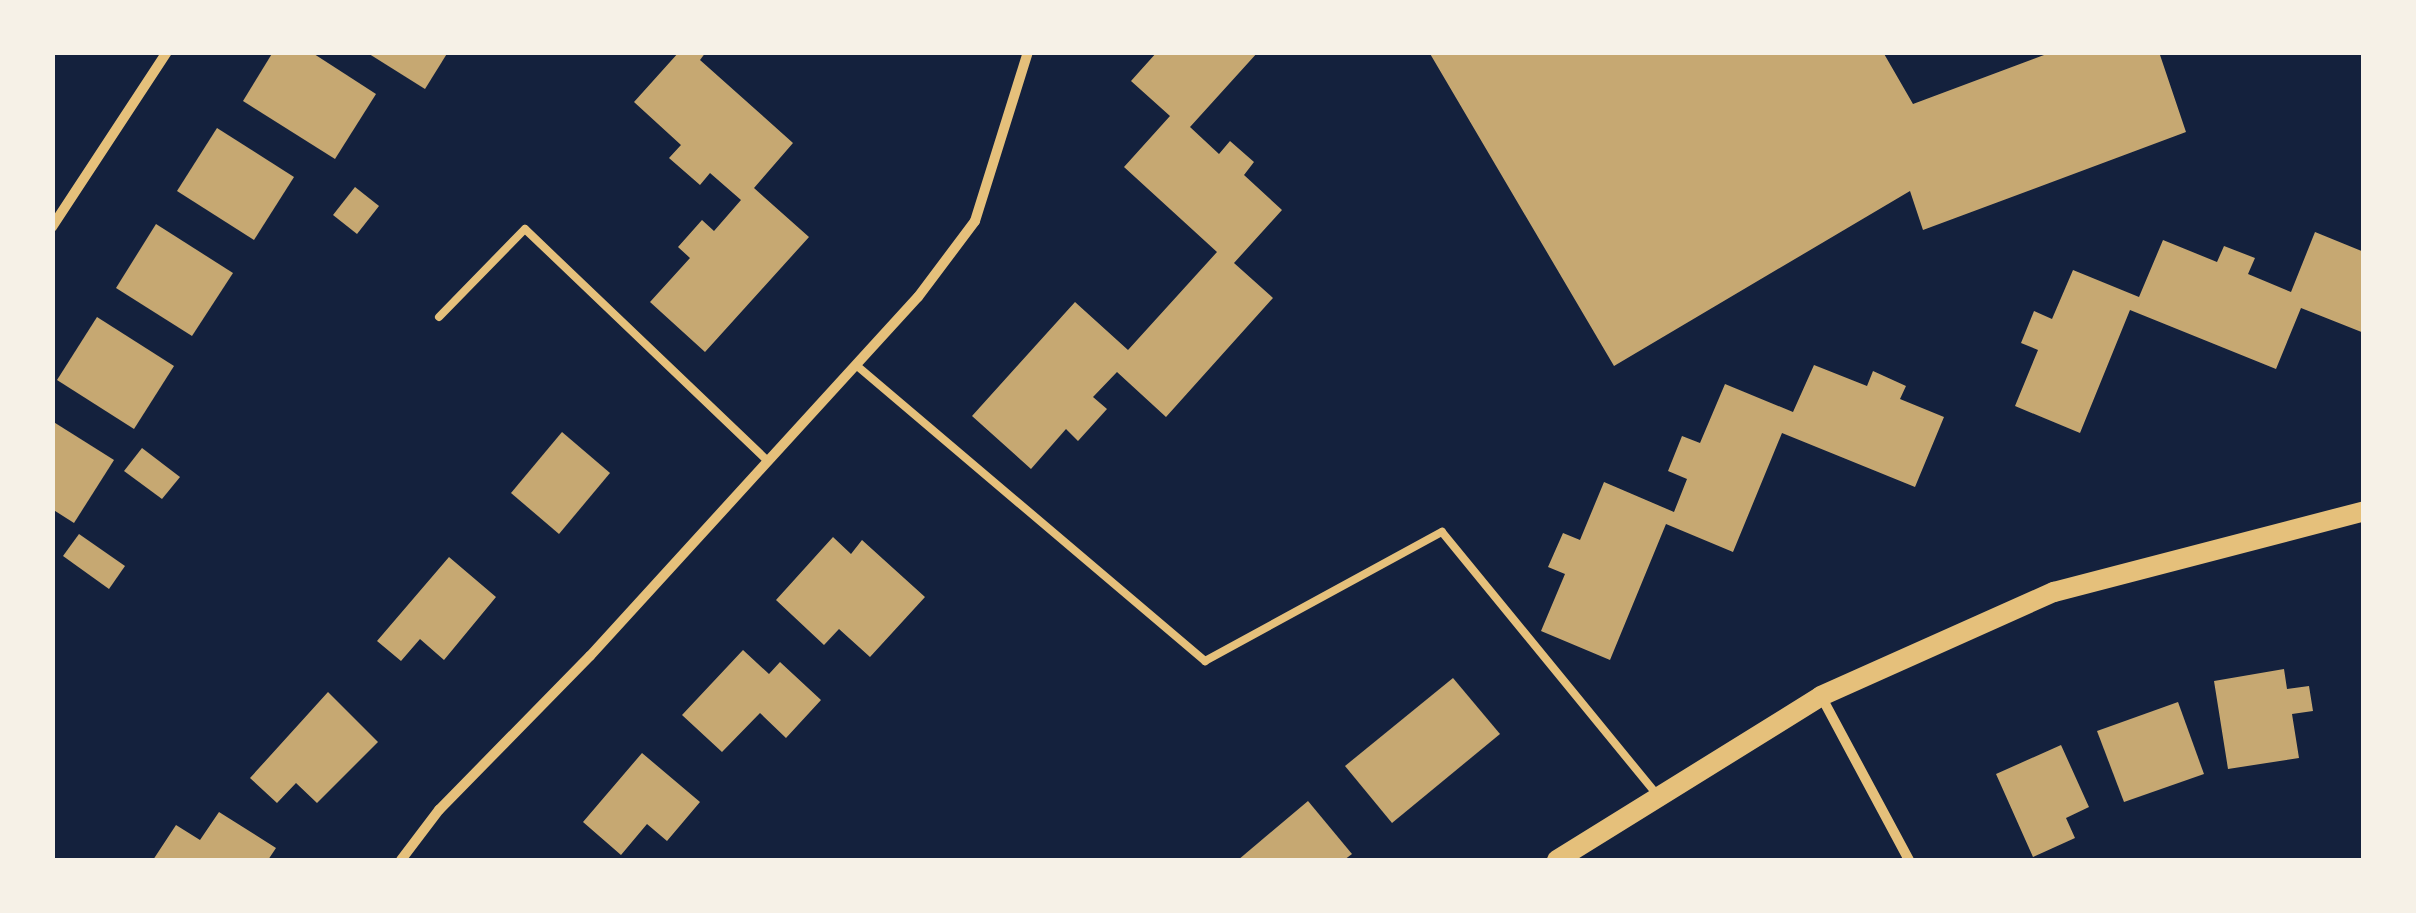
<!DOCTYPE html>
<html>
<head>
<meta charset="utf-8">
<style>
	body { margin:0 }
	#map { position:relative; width:2416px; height:913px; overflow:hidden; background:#14213d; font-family:"Open Sans",sans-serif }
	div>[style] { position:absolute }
	.building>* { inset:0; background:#c6a872 }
	.service>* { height:8px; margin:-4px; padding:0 4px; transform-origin:4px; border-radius:4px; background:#e5c07b }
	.minor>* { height:10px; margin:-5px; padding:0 5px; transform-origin:5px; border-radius:5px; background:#e5c07b }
	.secondary>* { height:20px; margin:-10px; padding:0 10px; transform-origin:10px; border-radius:10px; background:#e5c07b }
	span { translate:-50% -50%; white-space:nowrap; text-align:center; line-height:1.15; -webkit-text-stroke:8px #f6f1e7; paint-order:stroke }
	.frame { position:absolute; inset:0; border:55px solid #f6f1e7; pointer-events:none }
</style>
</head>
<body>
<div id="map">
	<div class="building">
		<div style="clip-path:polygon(273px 52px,311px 52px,376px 94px,335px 159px,243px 101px)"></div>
		<div style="clip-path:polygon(366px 52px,448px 52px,425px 89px)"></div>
		<div style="clip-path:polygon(679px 52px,706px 52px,700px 60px,793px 143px,754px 188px,809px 237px,705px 352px,650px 302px,690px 258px,678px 247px,702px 220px,714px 231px,741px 200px,710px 173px,700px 185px,669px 158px,681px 145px,634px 102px)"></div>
		<div style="clip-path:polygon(1157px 52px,1258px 52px,1190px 127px,1219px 154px,1230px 141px,1254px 162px,1244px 175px,1282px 210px,1234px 263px,1273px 298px,1166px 417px,1117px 372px,1093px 397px,1107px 409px,1078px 441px,1066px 429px,1031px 469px,972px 416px,1075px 302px,1128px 350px,1217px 252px,1124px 167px,1170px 116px,1131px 81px)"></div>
		<div style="clip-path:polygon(1429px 52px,1883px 52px,1913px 104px,2052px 52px,2159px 52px,2186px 132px,1923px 230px,1910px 191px,1614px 366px)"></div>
		<div style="clip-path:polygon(217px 128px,294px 177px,254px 240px,177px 191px)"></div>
		<div style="clip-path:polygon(355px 187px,379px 206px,357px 234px,333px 215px)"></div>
		<div style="clip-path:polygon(156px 224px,233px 273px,192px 336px,116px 288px)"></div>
		<div style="clip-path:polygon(2315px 232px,2364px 252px,2364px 333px,2301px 308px,2276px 369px,2130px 310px,2080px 433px,2015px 406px,2038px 350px,2021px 343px,2034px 311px,2052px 319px,2073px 270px,2139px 297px,2163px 240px,2217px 262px,2224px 246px,2255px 258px,2248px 274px,2291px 292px)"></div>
		<div style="clip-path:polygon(97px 317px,174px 366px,134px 429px,57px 380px)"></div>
		<div style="clip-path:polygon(1814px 365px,1867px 386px,1873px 371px,1906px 386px,1900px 399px,1944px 417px,1915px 487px,1782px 433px,1733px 552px,1666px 524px,1610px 660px,1541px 631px,1565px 574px,1548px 567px,1563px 533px,1580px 540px,1604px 482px,1674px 512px,1687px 479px,1668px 471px,1682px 436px,1700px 443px,1725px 384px,1793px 412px)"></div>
		<div style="clip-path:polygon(52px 421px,114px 460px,74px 523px,52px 509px)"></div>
		<div style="clip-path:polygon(562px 432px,610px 473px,559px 534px,511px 493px)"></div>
		<div style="clip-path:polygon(142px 448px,180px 477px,162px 499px,124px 471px)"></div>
		<div style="clip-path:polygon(79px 534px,125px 566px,109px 589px,63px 556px)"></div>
		<div style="clip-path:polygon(833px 537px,851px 554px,862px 540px,925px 597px,870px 657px,839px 629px,824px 645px,776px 600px)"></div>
		<div style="clip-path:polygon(449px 557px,496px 597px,444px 660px,420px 639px,401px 661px,377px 641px)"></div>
		<div style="clip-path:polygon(743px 650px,769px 674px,780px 662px,821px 700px,786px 738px,760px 713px,722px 752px,682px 715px)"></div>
		<div style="clip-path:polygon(2284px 669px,2287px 689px,2309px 686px,2313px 711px,2292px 714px,2299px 758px,2228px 769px,2214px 681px)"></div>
		<div style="clip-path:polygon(1453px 678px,1500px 734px,1392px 823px,1345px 766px)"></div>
		<div style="clip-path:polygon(328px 692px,378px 742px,317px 803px,296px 783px,277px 803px,250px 778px)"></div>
		<div style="clip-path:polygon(2178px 702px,2204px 774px,2124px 802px,2097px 731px)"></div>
		<div style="clip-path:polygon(2061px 745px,2089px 807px,2066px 818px,2075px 838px,2033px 857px,1996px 774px)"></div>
		<div style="clip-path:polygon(642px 753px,700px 802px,667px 841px,647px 824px,621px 855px,583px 822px)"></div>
		<div style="clip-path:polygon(1308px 801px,1352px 854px,1344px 860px,1238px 860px)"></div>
		<div style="clip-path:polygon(219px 812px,276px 848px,268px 860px,153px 860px,176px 825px,200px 840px)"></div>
	</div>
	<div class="service">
		<div style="left:439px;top:317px;width:123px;rotate:-45.7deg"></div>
		<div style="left:525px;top:229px;width:333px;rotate:43.7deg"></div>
		<div style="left:856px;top:365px;width:458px;rotate:40.3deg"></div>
		<div style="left:1205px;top:661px;width:270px;rotate:-28.6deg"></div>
		<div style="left:1442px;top:532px;width:338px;rotate:50.7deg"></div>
	</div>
	<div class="minor">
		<div style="left:52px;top:227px;width:209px;rotate:-56.7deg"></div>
		<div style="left:1821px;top:696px;width:186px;rotate:61.8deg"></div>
		<div style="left:401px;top:860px;width:63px;rotate:-52.8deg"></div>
		<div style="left:439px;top:810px;width:216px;rotate:-45.6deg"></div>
		<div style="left:590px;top:656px;width:486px;rotate:-47.6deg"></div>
		<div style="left:918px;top:297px;width:95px;rotate:-53.1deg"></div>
		<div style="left:975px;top:221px;width:177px;rotate:-72.6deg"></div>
	</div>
	<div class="secondary">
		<div style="left:1557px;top:860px;width:311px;rotate:-31.8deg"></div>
		<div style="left:1821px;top:696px;width:255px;rotate:-24.1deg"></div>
		<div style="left:2054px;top:592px;width:320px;rotate:-14.6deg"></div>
	</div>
	<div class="frame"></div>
</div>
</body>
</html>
